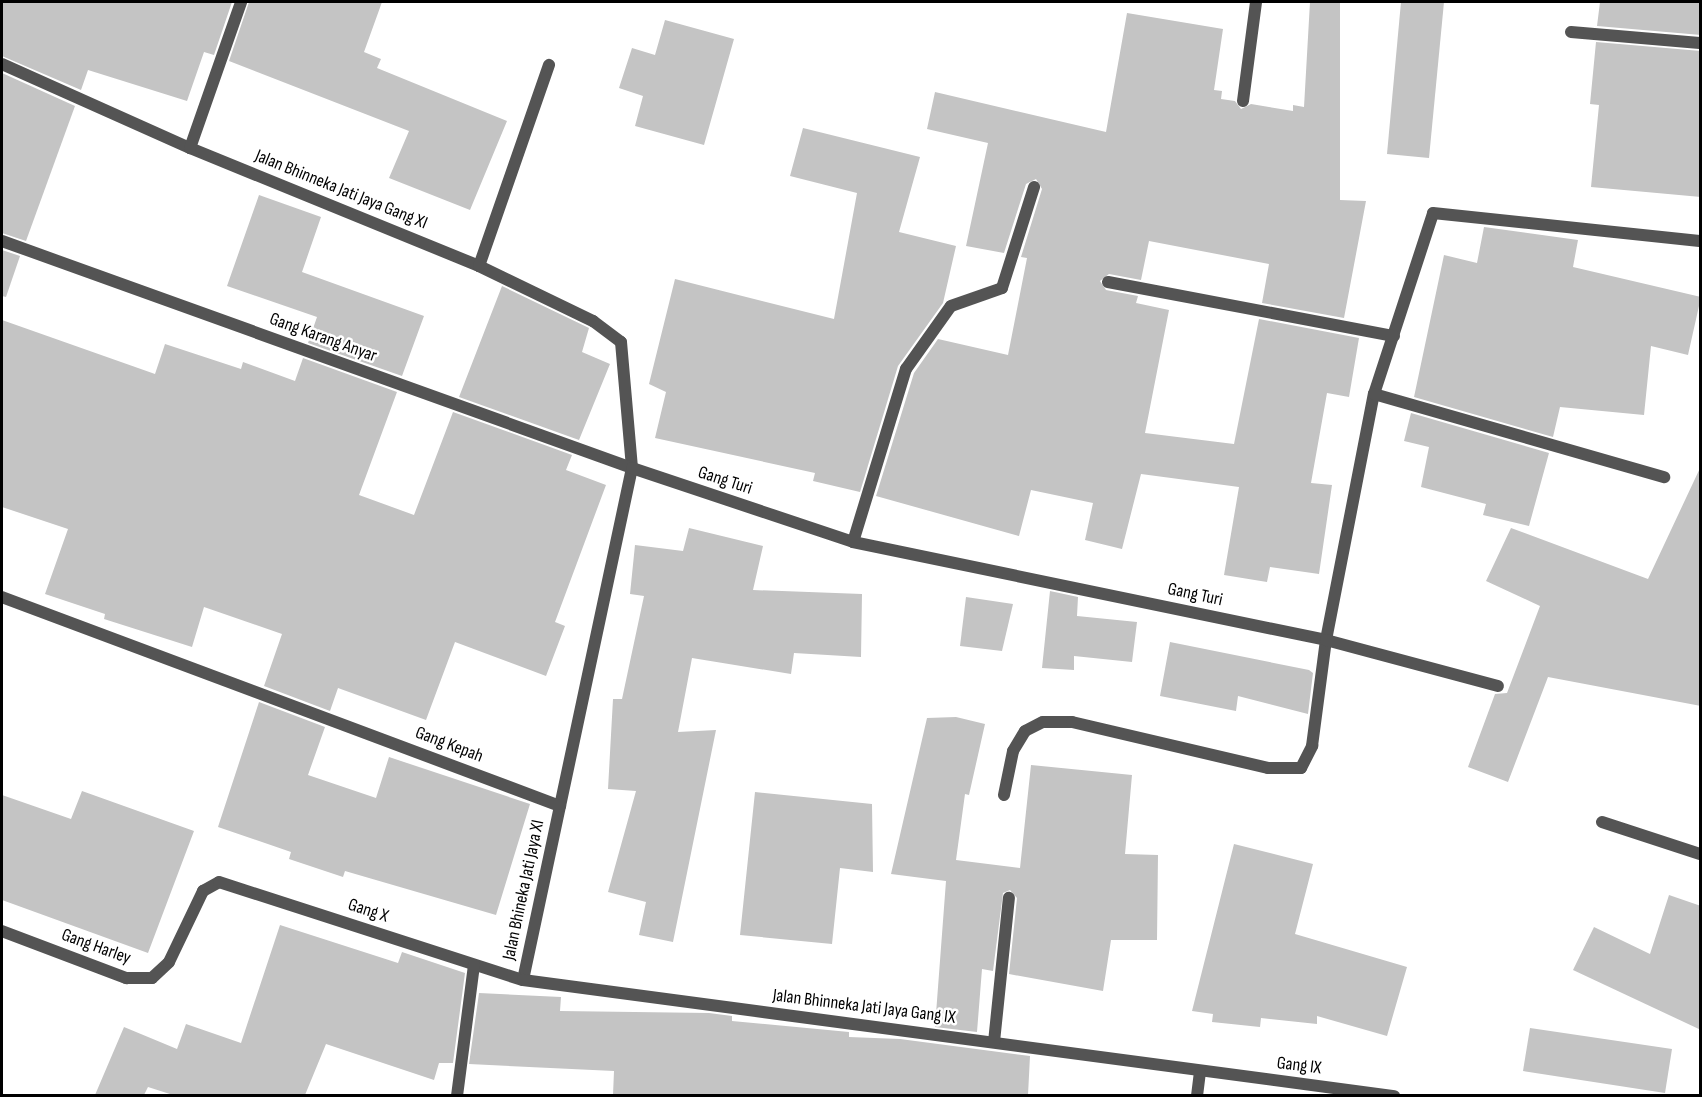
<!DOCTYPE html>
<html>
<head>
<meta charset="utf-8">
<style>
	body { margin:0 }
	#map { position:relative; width:1702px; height:1097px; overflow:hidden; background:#fff; font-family:"Sofia Sans Condensed",sans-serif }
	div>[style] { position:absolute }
	.building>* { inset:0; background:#c4c4c4 }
	.minor>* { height:12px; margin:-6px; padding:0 6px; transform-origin:6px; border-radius:6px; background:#545454 }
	span { translate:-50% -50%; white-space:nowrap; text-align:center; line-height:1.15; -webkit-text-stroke:5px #fff; paint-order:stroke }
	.street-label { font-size:18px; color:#000 }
	.frame { position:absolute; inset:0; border:3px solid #000; pointer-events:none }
</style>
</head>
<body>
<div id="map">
	<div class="building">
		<div style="clip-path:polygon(2px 2px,232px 2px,214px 55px,204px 52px,187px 101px,88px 70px,81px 90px,2px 56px)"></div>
		<div style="clip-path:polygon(249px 2px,382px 2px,364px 52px,381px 59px,377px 68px,507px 121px,470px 210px,389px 178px,409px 131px,229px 61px)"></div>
		<div style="clip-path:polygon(1310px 2px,1340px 2px,1340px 200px,1366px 201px,1344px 318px,1262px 303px,1269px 264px,1149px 241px,1141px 280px,1109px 274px,1100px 281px,1106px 290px,1138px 296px,1136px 303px,1169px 310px,1145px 433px,1234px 444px,1259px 319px,1359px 338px,1349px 397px,1327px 393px,1311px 483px,1332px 485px,1319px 574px,1270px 567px,1267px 582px,1224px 575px,1239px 487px,1141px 474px,1122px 549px,1085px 540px,1093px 503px,1031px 490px,1019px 536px,876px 496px,914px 373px,938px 339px,1008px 355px,1027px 258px,1021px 257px,1042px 189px,1036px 179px,1026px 184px,1004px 253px,966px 246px,988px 143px,927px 129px,935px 92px,1106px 132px,1127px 13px,1223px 29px,1214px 90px,1222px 91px,1221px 99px,1235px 101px,1241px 109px,1251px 104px,1293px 111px,1293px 105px,1304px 107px)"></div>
		<div style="clip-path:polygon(1401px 2px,1444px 2px,1429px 158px,1387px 154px)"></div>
		<div style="clip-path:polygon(1600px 2px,1701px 2px,1701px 35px,1597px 26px)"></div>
		<div style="clip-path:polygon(665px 20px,734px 39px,704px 145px,635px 126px,643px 96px,619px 88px,632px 48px,655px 55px)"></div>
		<div style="clip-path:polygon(1596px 42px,1701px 51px,1701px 197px,1591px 187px,1599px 105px,1590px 104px)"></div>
		<div style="clip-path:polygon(2px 73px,75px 106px,26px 241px,2px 233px)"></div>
		<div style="clip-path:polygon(803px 128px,920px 157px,899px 232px,956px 246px,943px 303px,898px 366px,860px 492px,813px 481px,815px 473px,655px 438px,666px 392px,649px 384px,675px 279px,834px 319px,857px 193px,790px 176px)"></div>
		<div style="clip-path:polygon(259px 195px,321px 217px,302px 272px,424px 316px,402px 376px,308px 343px,317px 317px,227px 286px)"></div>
		<div style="clip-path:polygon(1484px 227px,1578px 240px,1573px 267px,1701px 297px,1688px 355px,1651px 346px,1644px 415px,1560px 407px,1553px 437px,1414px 397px,1444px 255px,1477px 263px)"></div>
		<div style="clip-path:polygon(2px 250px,20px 256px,6px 297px,2px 296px)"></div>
		<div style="clip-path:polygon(502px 286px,589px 328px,582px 352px,610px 364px,579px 440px,459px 397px)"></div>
		<div style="clip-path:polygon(2px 320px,155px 374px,165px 344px,241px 369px,243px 362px,295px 381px,303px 358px,397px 392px,359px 495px,414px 515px,453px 412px,572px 455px,566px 470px,606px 485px,555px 622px,565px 626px,546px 676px,455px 642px,426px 720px,338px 688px,330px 711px,264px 686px,282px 634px,204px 607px,192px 647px,104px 619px,105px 614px,45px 594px,68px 529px,2px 507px)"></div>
		<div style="clip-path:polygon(1411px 413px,1549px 453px,1529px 526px,1483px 515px,1486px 504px,1421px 487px,1429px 447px,1404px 441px)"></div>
		<div style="clip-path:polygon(1701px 466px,1701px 706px,1548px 677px,1508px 782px,1468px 767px,1495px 694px,1507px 693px,1540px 606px,1486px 581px,1511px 528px,1648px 579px)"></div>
		<div style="clip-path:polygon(689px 528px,763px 546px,753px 590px,862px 594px,861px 657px,794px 653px,791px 674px,692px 658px,678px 732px,716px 730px,673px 942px,639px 935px,646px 902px,608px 892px,636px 791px,608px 789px,613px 699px,622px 699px,644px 596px,630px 594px,635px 545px,683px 551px)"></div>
		<div style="clip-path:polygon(1050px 591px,1078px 597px,1077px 616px,1137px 622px,1132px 662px,1074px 656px,1074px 670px,1042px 668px)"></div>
		<div style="clip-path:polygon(966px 597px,1013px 604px,1002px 651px,960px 646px)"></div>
		<div style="clip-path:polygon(1170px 642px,1309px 670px,1313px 673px,1308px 714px,1238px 696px,1236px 711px,1160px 696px)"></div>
		<div style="clip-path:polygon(259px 702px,325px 727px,308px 775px,376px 798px,389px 757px,530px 804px,496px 915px,345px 871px,343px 877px,289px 859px,291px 852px,218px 827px)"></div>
		<div style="clip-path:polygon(956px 717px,985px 724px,969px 795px,965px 794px,956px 860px,1020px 868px,1031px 765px,1132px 775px,1125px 854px,1158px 855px,1157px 940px,1111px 940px,1103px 991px,1009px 974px,1017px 898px,1010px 890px,1003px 893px,993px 971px,982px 969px,977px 1032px,935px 1027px,946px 881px,891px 874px,927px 718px)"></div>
		<div style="clip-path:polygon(82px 791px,194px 831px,148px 953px,2px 900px,2px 795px,71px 819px)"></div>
		<div style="clip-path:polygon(755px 792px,872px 804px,873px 872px,840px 868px,832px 944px,740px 935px)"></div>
		<div style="clip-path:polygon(1234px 844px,1313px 864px,1295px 934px,1407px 967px,1387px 1036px,1317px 1016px,1317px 1024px,1261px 1018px,1260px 1027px,1212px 1022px,1213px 1014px,1192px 1011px)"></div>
		<div style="clip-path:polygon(1669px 895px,1701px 906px,1701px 1030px,1573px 970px,1594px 927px,1650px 954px)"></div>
		<div style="clip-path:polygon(280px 925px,398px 963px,402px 952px,465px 973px,453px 1063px,439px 1063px,434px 1080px,326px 1044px,305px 1095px,173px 1095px,148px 1087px,144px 1095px,95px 1095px,124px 1027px,177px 1049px,186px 1024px,241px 1043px)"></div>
		<div style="clip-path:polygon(479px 993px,561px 997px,560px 1011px,709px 1013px,732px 1016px,732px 1021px,849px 1032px,849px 1037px,900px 1039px,1030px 1056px,1028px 1095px,613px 1095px,614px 1071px,469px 1064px)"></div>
		<div style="clip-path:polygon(1530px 1028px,1672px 1049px,1665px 1093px,1523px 1071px)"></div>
	</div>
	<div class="minor">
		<div style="left:1571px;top:32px;width:129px;rotate:4.9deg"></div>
		<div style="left:2px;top:64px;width:206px;rotate:24.1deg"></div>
		<div style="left:190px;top:148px;width:312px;rotate:22.2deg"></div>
		<div style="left:479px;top:266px;width:127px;rotate:25.8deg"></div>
		<div style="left:593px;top:321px;width:35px;rotate:37deg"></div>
		<div style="left:621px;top:342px;width:126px;rotate:85deg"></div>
		<div style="left:632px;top:468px;width:523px;rotate:102.02deg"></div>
		<div style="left:1243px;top:101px;width:100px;rotate:-82.5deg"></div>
		<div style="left:190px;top:148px;width:155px;rotate:-70.7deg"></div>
		<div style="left:2px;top:241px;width:670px;rotate:19.81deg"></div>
		<div style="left:632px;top:468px;width:233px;rotate:18.5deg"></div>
		<div style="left:853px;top:542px;width:483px;rotate:11.7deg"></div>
		<div style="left:1326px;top:640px;width:251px;rotate:-79deg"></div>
		<div style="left:1374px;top:394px;width:190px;rotate:-71.9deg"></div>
		<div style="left:1433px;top:213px;width:268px;rotate:6deg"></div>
		<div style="left:479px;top:266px;width:213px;rotate:-70.8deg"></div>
		<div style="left:1108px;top:282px;width:291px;rotate:10.7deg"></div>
		<div style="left:1374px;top:394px;width:302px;rotate:16deg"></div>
		<div style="left:853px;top:542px;width:181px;rotate:-73deg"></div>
		<div style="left:906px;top:369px;width:77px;rotate:-54.5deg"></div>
		<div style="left:951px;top:306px;width:54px;rotate:-19.4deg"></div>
		<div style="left:1002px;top:288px;width:106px;rotate:-72.4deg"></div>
		<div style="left:2px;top:597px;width:596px;rotate:20.53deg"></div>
		<div style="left:1004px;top:795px;width:45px;rotate:-78.4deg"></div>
		<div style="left:1013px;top:751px;width:23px;rotate:-59deg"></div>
		<div style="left:1025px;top:731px;width:20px;rotate:-27deg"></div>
		<div style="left:1043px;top:722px;width:29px"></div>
		<div style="left:1072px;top:722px;width:201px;rotate:13.2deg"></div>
		<div style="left:1268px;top:768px;width:33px"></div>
		<div style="left:1301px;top:768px;width:25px;rotate:-63deg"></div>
		<div style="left:1312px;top:746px;width:107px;rotate:-82.5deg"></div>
		<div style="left:1326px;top:640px;width:178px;rotate:15deg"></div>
		<div style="left:1602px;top:822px;width:103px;rotate:18.1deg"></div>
		<div style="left:2px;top:931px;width:133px;rotate:20.8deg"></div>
		<div style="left:126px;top:978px;width:26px"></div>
		<div style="left:152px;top:978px;width:23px;rotate:-43deg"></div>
		<div style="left:169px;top:962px;width:79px;rotate:-64.4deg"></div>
		<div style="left:203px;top:891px;width:18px;rotate:-29deg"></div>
		<div style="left:219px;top:882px;width:319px;rotate:17.9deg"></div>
		<div style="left:523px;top:980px;width:879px;rotate:7.59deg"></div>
		<div style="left:994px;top:1042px;width:145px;rotate:-84.1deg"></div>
		<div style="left:457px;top:1096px;width:132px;rotate:-82.6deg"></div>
		<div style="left:1197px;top:1096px;width:23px;rotate:-83deg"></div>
	</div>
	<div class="street-label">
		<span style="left:341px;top:190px;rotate:22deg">Jalan Bhinneka Jati Jaya Gang XI</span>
		<span style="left:323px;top:338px;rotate:20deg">Gang Karang Anyar</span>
		<span style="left:725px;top:481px;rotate:18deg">Gang Turi</span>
		<span style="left:1195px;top:595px;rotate:12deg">Gang Turi</span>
		<span style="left:449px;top:745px;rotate:21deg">Gang Kepah</span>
		<span style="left:524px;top:890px;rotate:-78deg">Jalan Bhineka Jati Jaya XI</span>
		<span style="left:368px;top:911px;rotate:18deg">Gang X</span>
		<span style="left:96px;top:947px;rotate:20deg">Gang Harley</span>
		<span style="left:864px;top:1007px;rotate:7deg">Jalan Bhinneka Jati Jaya Gang IX</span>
		<span style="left:1299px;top:1066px;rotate:7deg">Gang IX</span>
	</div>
	<div class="frame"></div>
</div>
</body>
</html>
